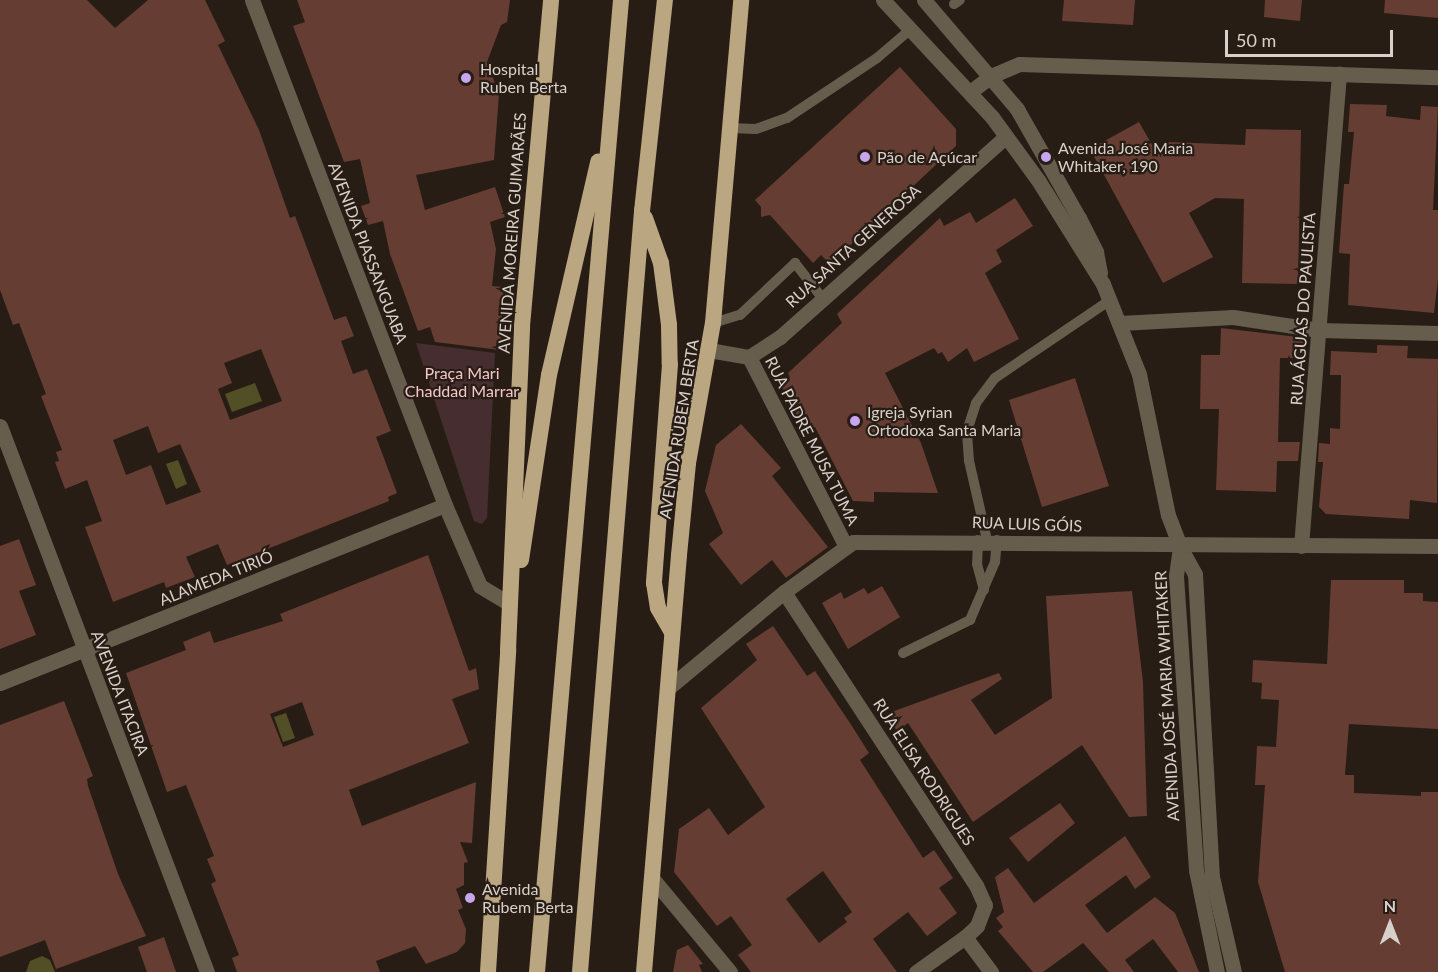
<!DOCTYPE html>
<html>
<head>
<meta charset="utf-8">
<style>
	body { margin:0 }
	#map { position:relative; width:1438px; height:972px; overflow:hidden; background:#281d15; font-family:Lato,sans-serif }
	div>[style] { position:absolute }
	.green>* { inset:0; background:#462e30 }
	.water>* { inset:0; background:#524f26 }
	.building>* { inset:0; background:#653d32 }
	.service>* { height:10px; margin:-5px; padding:0 5px; transform-origin:5px; border-radius:5px; background:#665d4d }
	.minor>* { height:15px; margin:-7.5px; padding:0 7.5px; transform-origin:7.5px; border-radius:7.5px; background:#665d4d }
	.tertiary>* { height:15px; margin:-7.5px; padding:0 7.5px; transform-origin:7.5px; border-radius:7.5px; background:#665d4d }
	.trunk>* { height:16px; margin:-8px; padding:0 8px; transform-origin:8px; border-radius:8px; background:#bba682 }
	.dots>* { width:16px; height:16px; translate:-50% -50%; box-sizing:border-box; border:3px solid #281d15; border-radius:50% }
	span { translate:-50% -50%; white-space:nowrap; text-align:center; line-height:1.15; -webkit-text-stroke:4.5px #281d15; paint-order:stroke }
	.poi-label { font-size:16px; color:#d8d1cb }
	.left { translate:0 -50%; text-align:left }
	.street-label { font-size:16px; color:#d8d1cb }
	.park-label { font-size:16px; color:#f5c6c9 }
	.north { position:absolute; left:1360px; top:894px; width:60px; height:60px; -webkit-text-stroke:4px #281d15; paint-order:stroke; rotate:0deg; font-size:16px; font-weight:700; line-height:24px; text-align:center; color:#d8d1cb }
	.north::after { content:''; display:block; margin:auto; width:21px; height:27px; background:#d8d1cb; clip-path:polygon(50% 0,100% 100%,50% 72%,0 100%) }
	.scale { position:absolute; left:1225px; top:30px; width:168px; height:27px; box-sizing:border-box; border:3px solid #d8d1cb; border-top:0; padding-left:8px; font-size:18px; line-height:21px; white-space:nowrap; color:#d8d1cb; -webkit-text-stroke:4px #281d15; paint-order:stroke }
</style>
</head>
<body>
<div id="map">
	<div class="green">
		<div style="clip-path:polygon(416px 343px,495px 353px,487px 518px,482px 524px,474px 521px)"></div>
	</div>
	<div class="water">
		<div style="clip-path:polygon(255px 383px,262px 401px,232px 412px,225px 394px)"></div>
		<div style="clip-path:polygon(178px 460px,187px 484px,176px 489px,166px 464px)"></div>
		<div style="clip-path:polygon(286px 713px,295px 738px,283px 742px,274px 717px)"></div>
		<div style="clip-path:polygon(42px 956px,50px 960px,55px 972px,26px 972px,30px 961px)"></div>
	</div>
	<div class="building">
		<div style="clip-path:polygon(evenodd,0 0,87px 0,115px 28px,148px 0,205px 0,225px 41px,218px 45px,259px 130px,290px 218px,295px 216px,334px 320px,346px 316px,354px 336px,341px 341px,353px 374px,367px 369px,391px 431px,376px 437px,397px 493px,388px 497px,389px 501px,227px 565px,218px 544px,186px 557px,195px 577px,166px 588px,164px 582px,113px 602px,85px 527px,102px 521px,87px 480px,65px 489px,55px 462px,59px 461px,56px 452px,62px 450px,41px 396px,46px 394px,19px 323px,13px 325px,0 290px,0 0,261px 349px,282px 401px,230px 420px,218px 389px,232px 383px,224px 363px,261px 349px,0 0,148px 426px,158px 453px,180px 444px,201px 492px,166px 505px,151px 465px,126px 475px,113px 440px,148px 426px)"></div>
		<div style="clip-path:polygon(297px 0,510px 0,507px 22px,501px 25px,487px 62px,499px 94px,494px 160px,416px 175px,425px 210px,495px 187px,505px 217px,490px 222px,496px 249px,492px 286px,504px 287px,500px 350px,435px 342px,430px 327px,418px 331px,390px 254px,383px 221px,368px 225px,361px 206px,370px 203px,360px 159px,344px 162px,293px 26px,305px 22px)"></div>
		<div style="clip-path:polygon(1064px 0,1135px 0,1133px 25px,1062px 21px)"></div>
		<div style="clip-path:polygon(1265px 0,1302px 0,1300px 21px,1264px 17px)"></div>
		<div style="clip-path:polygon(1385px 0,1438px 0,1438px 18px,1384px 13px)"></div>
		<div style="clip-path:polygon(900px 67px,956px 129px,956px 146px,830px 264px,821px 255px,813px 263px,770px 215px,761px 217px,761px 207px,755px 200px)"></div>
		<div style="clip-path:polygon(1350px 104px,1387px 105px,1386px 116px,1420px 120px,1421px 106px,1438px 107px,1433px 210px,1438px 210px,1438px 279px,1434px 313px,1348px 305px,1350px 254px,1339px 253px,1344px 184px,1349px 184px,1354px 132px,1348px 132px)"></div>
		<div style="clip-path:polygon(1139px 122px,1155px 150px,1169px 142px,1245px 145px,1246px 129px,1301px 130px,1298px 284px,1242px 283px,1244px 199px,1215px 198px,1189px 213px,1213px 257px,1163px 283px,1090px 149px)"></div>
		<div style="clip-path:polygon(1015px 198px,1033px 226px,996px 250px,1002px 262px,985px 273px,1019px 339px,974px 362px,967px 348px,948px 362px,942px 352px,938px 354px,934px 348px,885px 373px,921px 443px,938px 493px,874px 492px,874px 502px,853px 501px,815px 427px,806px 432px,780px 383px,790px 378px,788px 373px,842px 323px,837px 314px,940px 218px,944px 226px,970px 212px,976px 223px)"></div>
		<div style="clip-path:polygon(1221px 328px,1306px 338px,1304px 358px,1280px 358px,1278px 442px,1300px 442px,1298px 461px,1277px 461px,1276px 492px,1216px 490px,1219px 409px,1200px 409px,1201px 355px,1220px 355px)"></div>
		<div style="clip-path:polygon(1377px 345px,1408px 346px,1407px 358px,1438px 359px,1437px 503px,1410px 500px,1409px 519px,1326px 514px,1319px 507px,1323px 462px,1318px 462px,1319px 443px,1330px 444px,1330px 428px,1340px 429px,1341px 375px,1330px 375px,1331px 351px,1377px 353px)"></div>
		<div style="clip-path:polygon(1075px 378px,1109px 486px,1042px 507px,1009px 400px)"></div>
		<div style="clip-path:polygon(741px 424px,781px 468px,772px 476px,828px 547px,786px 578px,772px 560px,741px 585px,709px 544px,723px 533px,705px 491px,716px 445px)"></div>
		<div style="clip-path:polygon(19px 539px,36px 585px,19px 591px,36px 635px,0 649px,0 546px)"></div>
		<div style="clip-path:polygon(evenodd,428px 555px,469px 671px,476px 668px,479px 689px,452px 699px,469px 743px,349px 790px,362px 826px,476px 782px,472px 843px,460px 842px,468px 862px,464px 863px,464px 885px,456px 889px,463px 908px,458px 910px,466px 929px,465px 943px,457px 952px,426px 964px,415px 946px,376px 961px,380px 972px,237px 972px,232px 958px,239px 955px,211px 884px,216px 881px,207px 859px,214px 856px,186px 785px,167px 792px,126px 673px,186px 650px,183px 642px,210px 631px,214px 643px,283px 621px,280px 614px,428px 555px,302px 702px,314px 735px,283px 747px,270px 714px,302px 702px)"></div>
		<div style="clip-path:polygon(1331px 580px,1404px 580px,1404px 593px,1423px 593px,1423px 601px,1438px 602px,1438px 729px,1349px 724px,1345px 775px,1354px 775px,1354px 793px,1421px 796px,1421px 792px,1438px 792px,1438px 972px,1285px 972px,1258px 882px,1265px 785px,1255px 785px,1257px 746px,1276px 747px,1279px 700px,1261px 699px,1262px 683px,1252px 682px,1253px 660px,1327px 664px)"></div>
		<div style="clip-path:polygon(882px 586px,900px 617px,848px 649px,822px 603px,841px 592px,844px 599px,864px 588px,868px 594px)"></div>
		<div style="clip-path:polygon(1132px 591px,1143px 682px,1147px 816px,1129px 817px,1082px 745px,973px 822px,908px 723px,897px 731px,886px 714px,999px 673px,1002px 679px,971px 700px,995px 735px,1052px 698px,1046px 596px)"></div>
		<div style="clip-path:polygon(evenodd,773px 626px,807px 676px,815px 671px,850px 723px,869px 753px,860px 760px,923px 858px,934px 850px,953px 878px,939px 888px,957px 913px,927px 936px,908px 912px,873px 939px,897px 972px,751px 972px,738px 955px,752px 945px,731px 916px,717px 926px,674px 872px,679px 829px,709px 808px,728px 835px,765px 807px,701px 708px,757px 660px,746px 644px,773px 626px,823px 871px,852px 912px,844px 918px,847px 922px,819px 943px,786px 899px,823px 871px)"></div>
		<div style="clip-path:polygon(64px 701px,93px 776px,87px 779px,88px 786px,118px 874px,146px 936px,56px 969px,45px 940px,0 957px,0 725px)"></div>
		<div style="clip-path:polygon(1060px 803px,1075px 823px,1028px 862px,1009px 838px)"></div>
		<div style="clip-path:polygon(1125px 836px,1151px 877px,1135px 889px,1126px 875px,1085px 905px,1107px 933px,1155px 897px,1175px 913px,1199px 972px,1178px 972px,1153px 939px,1125px 960px,1134px 972px,1109px 972px,1083px 943px,1043px 972px,1033px 972px,998px 931px,1003px 927px,996px 918px,1004px 912px,995px 877px,1008px 868px,1034px 903px)"></div>
		<div style="clip-path:polygon(164px 937px,176px 972px,147px 972px,138px 947px)"></div>
		<div style="clip-path:polygon(688px 945px,703px 964px,699px 965px,702px 972px,673px 972px,677px 950px)"></div>
	</div>
	<div class="service">
		<div style="left:954px;top:4px;width:7px;rotate:-34deg"></div>
		<div style="left:729px;top:128px;width:27px;rotate:2deg"></div>
		<div style="left:756px;top:129px;width:33px;rotate:-20deg"></div>
		<div style="left:787px;top:118px;width:108px;rotate:-33.7deg"></div>
		<div style="left:877px;top:58px;width:45px;rotate:-40.5deg"></div>
		<div style="left:713px;top:323px;width:28px;rotate:-17deg"></div>
		<div style="left:740px;top:315px;width:76px;rotate:-43.4deg"></div>
		<div style="left:795px;top:263px;width:46px;rotate:52.1deg"></div>
		<div style="left:978px;top:540px;width:24px;rotate:92deg"></div>
		<div style="left:977px;top:564px;width:27px;rotate:75deg"></div>
		<div style="left:987px;top:540px;width:81px;rotate:-102.8deg"></div>
		<div style="left:969px;top:461px;width:30px;rotate:-94deg"></div>
		<div style="left:967px;top:431px;width:29px;rotate:-72deg"></div>
		<div style="left:976px;top:403px;width:31px;rotate:-53deg"></div>
		<div style="left:995px;top:378px;width:139px;rotate:-34.1deg"></div>
		<div style="left:903px;top:653px;width:75px;rotate:-26.2deg"></div>
		<div style="left:970px;top:620px;width:63px;rotate:-66.7deg"></div>
		<div style="left:995px;top:562px;width:22px;rotate:-85deg"></div>
	</div>
	<div class="minor">
		<div style="left:252px;top:0;width:541px;rotate:69.08deg"></div>
		<div style="left:445px;top:505px;width:88px;rotate:66.6deg"></div>
		<div style="left:480px;top:586px;width:35px;rotate:31deg"></div>
		<div style="left:1120px;top:323px;width:113px;rotate:-3deg"></div>
		<div style="left:1233px;top:317px;width:87px;rotate:8.6deg"></div>
		<div style="left:1319px;top:330px;width:119px;rotate:1.4deg"></div>
		<div style="left:709px;top:350px;width:41px;rotate:9.9deg"></div>
		<div style="left:749px;top:357px;width:37px;rotate:-33deg"></div>
		<div style="left:780px;top:337px;width:302px;rotate:-41.6deg"></div>
		<div style="left:749px;top:357px;width:211px;rotate:62.9deg"></div>
		<div style="left:0;top:426px;width:584px;rotate:69.24deg"></div>
		<div style="left:1301px;top:546px;width:474px;rotate:-85.4deg"></div>
		<div style="left:784px;top:592px;width:350px;rotate:56.8deg"></div>
		<div style="left:976px;top:885px;width:22px;rotate:66deg"></div>
		<div style="left:985px;top:905px;width:22px;rotate:111deg"></div>
		<div style="left:977px;top:926px;width:16px;rotate:137deg"></div>
		<div style="left:965px;top:937px;width:44px;rotate:53.4deg"></div>
		<div style="left:0;top:683px;width:479px;rotate:-21.8deg"></div>
		<div style="left:652px;top:878px;width:122px;rotate:50.3deg"></div>
		<div style="left:916px;top:972px;width:60px;rotate:-35.5deg"></div>
	</div>
	<div class="tertiary">
		<div style="left:883px;top:0;width:160px;rotate:47deg"></div>
		<div style="left:992px;top:117px;width:78px;rotate:53.9deg"></div>
		<div style="left:1038px;top:180px;width:123px;rotate:58deg"></div>
		<div style="left:1103px;top:284px;width:97px;rotate:68.2deg"></div>
		<div style="left:1139px;top:374px;width:144px;rotate:78.4deg"></div>
		<div style="left:1168px;top:515px;width:34px;rotate:69deg"></div>
		<div style="left:1180px;top:547px;width:29px;rotate:98deg"></div>
		<div style="left:1176px;top:576px;width:295px;rotate:86.1deg"></div>
		<div style="left:1196px;top:870px;width:104px;rotate:78.4deg"></div>
		<div style="left:924px;top:0;width:143px;rotate:49.5deg"></div>
		<div style="left:1017px;top:109px;width:125px;rotate:60.4deg"></div>
		<div style="left:1079px;top:218px;width:38px;rotate:63deg"></div>
		<div style="left:1096px;top:252px;width:21px;rotate:79deg"></div>
		<div style="left:970px;top:92px;width:26px;rotate:-37deg"></div>
		<div style="left:991px;top:76px;width:30px;rotate:-23deg"></div>
		<div style="left:1019px;top:64px;width:419px;rotate:1.8deg"></div>
		<div style="left:1180px;top:547px;width:31px;rotate:61deg"></div>
		<div style="left:1195px;top:574px;width:303px;rotate:86.8deg"></div>
		<div style="left:1212px;top:877px;width:98px;rotate:77deg"></div>
		<div style="left:667px;top:689px;width:152px;rotate:-39.7deg"></div>
		<div style="left:784px;top:592px;width:85px;rotate:-35.9deg"></div>
		<div style="left:853px;top:542px;width:585px;rotate:0.39deg"></div>
	</div>
	<div class="trunk">
		<div style="left:645px;top:218px;width:48px;rotate:70.4deg"></div>
		<div style="left:661px;top:263px;width:63px;rotate:82.6deg"></div>
		<div style="left:669px;top:325px;width:39px;rotate:89deg"></div>
		<div style="left:670px;top:364px;width:220px;rotate:94.2deg"></div>
		<div style="left:654px;top:583px;width:25px;rotate:81deg"></div>
		<div style="left:658px;top:608px;width:28px;rotate:60deg"></div>
		<div style="left:521px;top:560px;width:187px;rotate:-81.4deg"></div>
		<div style="left:549px;top:375px;width:219px;rotate:-77deg"></div>
		<div style="left:488px;top:972px;width:323px;rotate:-86.4deg"></div>
		<div style="left:508px;top:650px;width:324px;rotate:-87.5deg"></div>
		<div style="left:522px;top:326px;width:327px;rotate:-84.9deg"></div>
		<div style="left:537px;top:972px;width:976px;rotate:-85.06deg"></div>
		<div style="left:580px;top:972px;width:764px;rotate:-85.34deg"></div>
		<div style="left:642px;top:211px;width:212px;rotate:-83.8deg"></div>
		<div style="left:644px;top:972px;width:418px;rotate:-85.2deg"></div>
		<div style="left:679px;top:555px;width:92px;rotate:-84.4deg"></div>
		<div style="left:688px;top:463px;width:142px;rotate:-79.9deg"></div>
		<div style="left:713px;top:323px;width:324px;rotate:-85deg"></div>
	</div>
	<div class="dots">
		<div style="left:466px;top:78px;background:#c7a6ef"></div>
		<div style="left:865px;top:157px;background:#c7a6ef"></div>
		<div style="left:1046px;top:157px;background:#c7a6ef"></div>
		<div style="left:855px;top:421px;background:#c7a6ef"></div>
		<div style="left:470px;top:898px;background:#c7a6ef"></div>
	</div>
	<div class="poi-label">
		<span class="left" style="left:480px;top:78px">Hospital<br>Ruben Berta</span>
		<span class="left" style="left:1058px;top:157px">Avenida José Maria<br>Whitaker, 190</span>
		<span class="left" style="left:877px;top:157px">Pão de Açúcar</span>
		<span class="left" style="left:867px;top:421px">Igreja Syrian<br>Ortodoxa Santa Maria</span>
		<span class="left" style="left:482px;top:898px">Avenida<br>Rubem Berta</span>
	</div>
	<div class="street-label">
		<span style="left:512px;top:233px;rotate:-86deg">AVENIDA MOREIRA GUIMARÃES</span>
		<span style="left:853px;top:246px;rotate:-42deg">RUA SANTA GENEROSA</span>
		<span style="left:368px;top:253px;rotate:69deg">AVENIDA PIASSANGUABA</span>
		<span style="left:1303px;top:309px;rotate:-86deg">RUA ÁGUAS DO PAULISTA</span>
		<span style="left:679px;top:429px;rotate:-81deg">AVENIDA RUBEM BERTA</span>
		<span style="left:812px;top:441px;rotate:63deg">RUA PADRE MUSA TUMA</span>
		<span style="left:1027px;top:524px;rotate:2deg">RUA LUIS GÓIS</span>
		<span style="left:216px;top:578px;rotate:-22deg">ALAMEDA TIRIÓ</span>
		<span style="left:120px;top:693px;rotate:69deg">AVENIDA ITACIRA</span>
		<span style="left:1167px;top:696px;rotate:-93deg">AVENIDA JOSÉ MARIA WHITAKER</span>
		<span style="left:924px;top:772px;rotate:57deg">RUA ELISA RODRIGUES</span>
	</div>
	<div class="park-label">
		<span style="left:462px;top:382px">Praça Mari<br>Chaddad Marrar</span>
	</div>
	<div class="north">N</div>
	<div class="scale">50 m</div>
</div>
</body>
</html>
